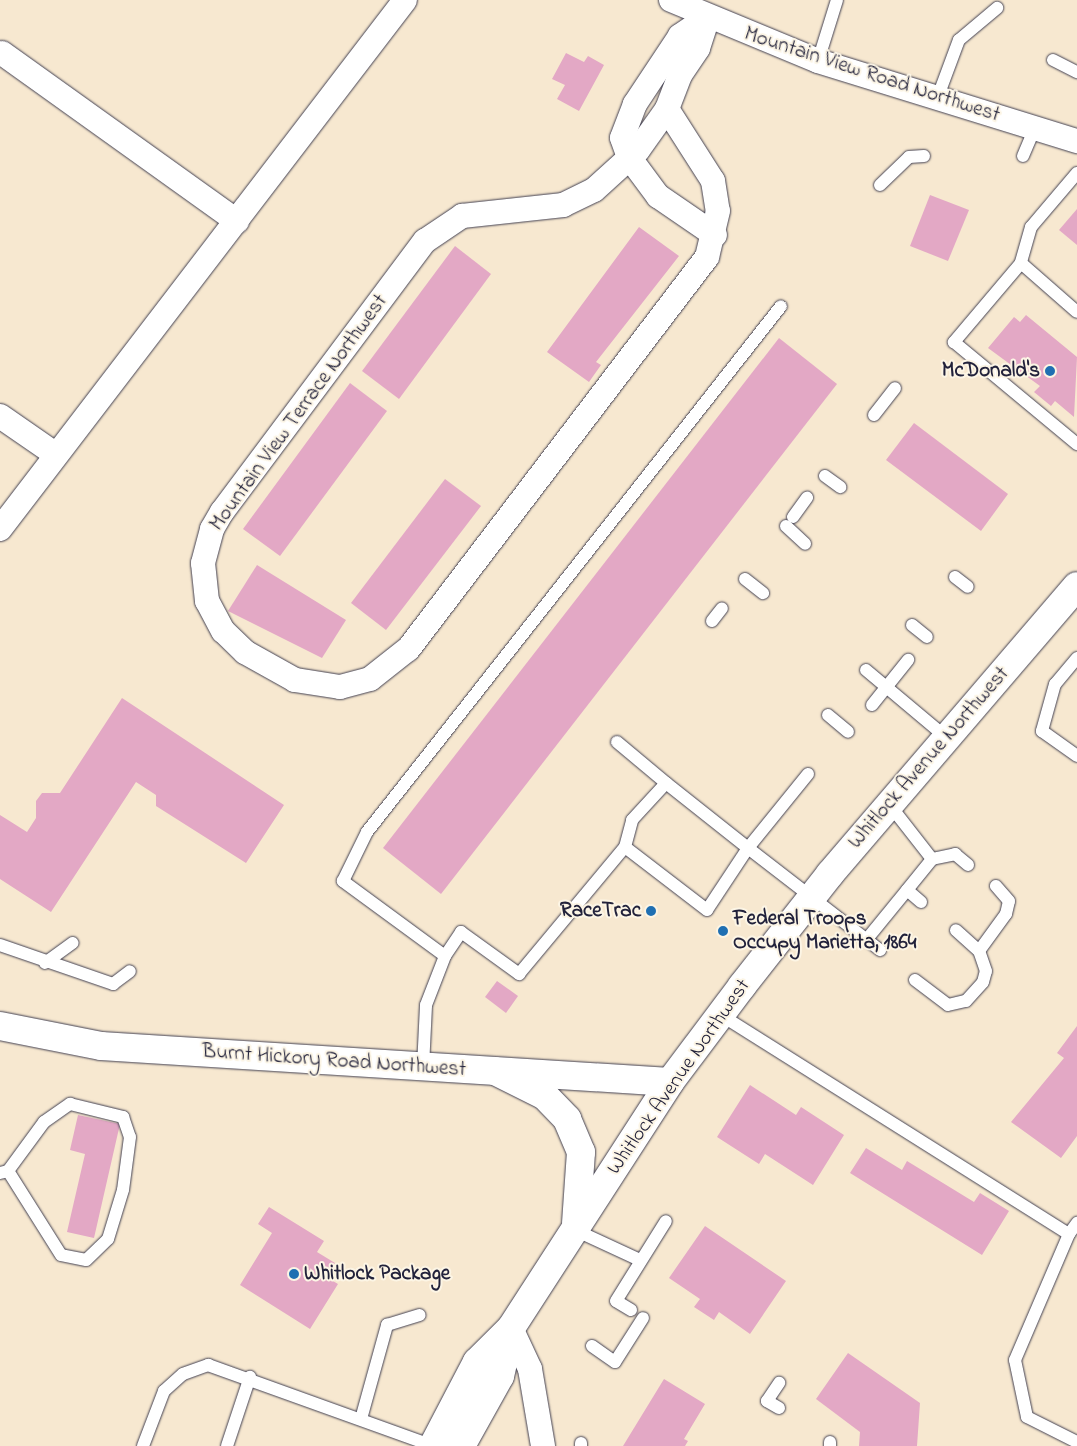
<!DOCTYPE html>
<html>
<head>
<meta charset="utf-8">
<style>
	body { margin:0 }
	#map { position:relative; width:1077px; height:1446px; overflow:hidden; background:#f7e8d0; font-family:"Indie Flower",sans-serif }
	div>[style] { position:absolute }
	.building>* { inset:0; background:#e3a8c5 }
	.roads { filter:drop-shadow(0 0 1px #424051) drop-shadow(0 0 1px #424051) }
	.lane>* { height:12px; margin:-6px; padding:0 6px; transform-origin:6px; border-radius:6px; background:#fff }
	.street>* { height:24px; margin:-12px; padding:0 12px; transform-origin:12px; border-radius:12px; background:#fff }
	.secondary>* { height:28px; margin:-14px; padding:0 14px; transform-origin:14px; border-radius:14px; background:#fff }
	.highway>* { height:28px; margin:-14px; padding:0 14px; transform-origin:14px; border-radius:14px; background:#fff }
	.dots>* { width:14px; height:14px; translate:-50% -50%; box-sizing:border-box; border:2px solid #fcf5e5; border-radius:50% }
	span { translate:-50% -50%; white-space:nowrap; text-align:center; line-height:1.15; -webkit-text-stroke:4px #fcf5e5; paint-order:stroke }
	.street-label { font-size:21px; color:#22223b }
	.poi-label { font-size:21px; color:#22223b; font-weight:700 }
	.right { translate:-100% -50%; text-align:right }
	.left { translate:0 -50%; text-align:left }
</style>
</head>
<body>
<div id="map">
	<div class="building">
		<div style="clip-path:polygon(566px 53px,584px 62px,588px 56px,604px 65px,579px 111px,557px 99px,565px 85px,552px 79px)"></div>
		<div style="clip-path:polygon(930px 195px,969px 210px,948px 261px,910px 246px)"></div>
		<div style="clip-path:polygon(1077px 209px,1077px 245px,1059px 230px)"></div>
		<div style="clip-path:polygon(639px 227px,679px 256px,596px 362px,601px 365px,589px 382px,547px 352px)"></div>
		<div style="clip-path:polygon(455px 246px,491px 274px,399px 399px,362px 371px)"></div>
		<div style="clip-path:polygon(1026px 315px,1077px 357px,1074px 417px,1055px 401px,1051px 406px,1034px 392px,1040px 386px,988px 348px,1014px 317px,1020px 322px)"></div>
		<div style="clip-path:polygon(779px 338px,837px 384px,441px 894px,383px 848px)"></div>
		<div style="clip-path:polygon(350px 383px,387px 411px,280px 556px,243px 529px)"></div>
		<div style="clip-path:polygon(914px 423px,1008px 494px,981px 531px,886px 460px)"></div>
		<div style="clip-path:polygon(445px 479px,481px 506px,386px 630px,351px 603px)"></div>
		<div style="clip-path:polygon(257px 565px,346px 620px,322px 658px,228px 611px)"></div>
		<div style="clip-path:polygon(122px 698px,284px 805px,246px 863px,156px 806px,156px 795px,136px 782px,51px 912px,0 879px,0 815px,27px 832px,36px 818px,36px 801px,42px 793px,60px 793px)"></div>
		<div style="clip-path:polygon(497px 981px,518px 996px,506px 1013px,485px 997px)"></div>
		<div style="clip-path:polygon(1077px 1026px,1077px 1136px,1061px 1158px,1011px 1122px,1064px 1058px,1057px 1053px)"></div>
		<div style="clip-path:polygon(750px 1085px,796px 1115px,801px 1107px,844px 1135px,813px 1185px,765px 1154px,759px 1164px,717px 1137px)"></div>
		<div style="clip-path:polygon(78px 1115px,120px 1124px,94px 1238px,67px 1232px,85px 1154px,70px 1150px)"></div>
		<div style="clip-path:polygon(866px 1148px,902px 1170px,907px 1161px,974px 1202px,980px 1193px,1009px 1211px,982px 1255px,850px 1173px)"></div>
		<div style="clip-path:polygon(269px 1207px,324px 1241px,317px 1252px,335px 1263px,326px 1277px,338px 1284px,310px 1329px,240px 1285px,272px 1233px,258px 1224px)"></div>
		<div style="clip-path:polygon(705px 1226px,786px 1281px,750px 1334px,719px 1312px,714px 1320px,694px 1307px,700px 1299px,669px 1278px)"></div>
		<div style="clip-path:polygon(848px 1353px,920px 1403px,917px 1446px,859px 1446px,860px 1432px,816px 1399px)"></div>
		<div style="clip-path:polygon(664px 1379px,705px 1404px,684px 1439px,688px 1441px,685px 1446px,623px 1446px)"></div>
	</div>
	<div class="roads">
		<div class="lane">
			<div style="left:1053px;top:60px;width:27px;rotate:27deg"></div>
			<div style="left:818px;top:61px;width:64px;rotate:-72.7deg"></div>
			<div style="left:937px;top:99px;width:63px;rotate:-69.6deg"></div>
			<div style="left:959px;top:40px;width:50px;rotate:-40.1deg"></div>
			<div style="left:1023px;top:156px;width:30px;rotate:-67deg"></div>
			<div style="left:1077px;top:173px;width:71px;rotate:130.4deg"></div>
			<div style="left:1031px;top:227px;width:37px;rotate:106deg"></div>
			<div style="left:1021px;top:263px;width:104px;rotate:130.3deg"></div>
			<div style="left:954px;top:342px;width:160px;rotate:39.7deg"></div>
			<div style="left:880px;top:185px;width:40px;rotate:-44deg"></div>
			<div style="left:909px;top:157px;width:15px;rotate:-4deg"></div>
			<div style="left:1021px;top:263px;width:74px;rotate:41.2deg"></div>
			<div style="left:874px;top:415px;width:34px;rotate:-52deg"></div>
			<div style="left:825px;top:476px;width:19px;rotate:36deg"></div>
			<div style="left:793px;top:517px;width:24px;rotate:-54deg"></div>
			<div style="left:786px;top:526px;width:26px;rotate:43deg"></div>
			<div style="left:955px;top:577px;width:16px;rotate:38deg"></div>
			<div style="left:745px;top:579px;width:23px;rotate:38deg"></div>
			<div style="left:712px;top:621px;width:16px;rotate:-52deg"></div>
			<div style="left:912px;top:625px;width:19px;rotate:39deg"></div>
			<div style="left:1077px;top:658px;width:34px;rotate:130deg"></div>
			<div style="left:1055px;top:684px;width:49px;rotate:105.5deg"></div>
			<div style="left:1042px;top:731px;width:43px;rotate:35.5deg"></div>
			<div style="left:866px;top:670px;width:106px;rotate:40deg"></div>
			<div style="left:872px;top:705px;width:58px;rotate:-51.3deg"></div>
			<div style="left:828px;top:715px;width:26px;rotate:40deg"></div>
			<div style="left:617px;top:742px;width:64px;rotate:39.9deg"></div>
			<div style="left:808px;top:774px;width:95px;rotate:129deg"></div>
			<div style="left:748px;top:848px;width:167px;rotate:37.7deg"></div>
			<div style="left:889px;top:804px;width:70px;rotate:52deg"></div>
			<div style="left:921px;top:902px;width:18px;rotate:-139deg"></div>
			<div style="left:907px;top:890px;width:40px;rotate:-51deg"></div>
			<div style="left:932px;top:859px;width:24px;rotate:-12deg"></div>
			<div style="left:955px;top:854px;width:17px;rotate:40deg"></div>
			<div style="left:867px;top:939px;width:63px;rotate:-50.8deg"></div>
			<div style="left:0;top:945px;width:120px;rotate:19deg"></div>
			<div style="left:113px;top:984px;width:21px;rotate:-37deg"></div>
			<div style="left:979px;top:951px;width:46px;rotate:-53.9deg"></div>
			<div style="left:1006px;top:914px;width:13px;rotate:-77deg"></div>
			<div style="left:1009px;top:901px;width:20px;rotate:-131deg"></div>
			<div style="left:445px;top:956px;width:127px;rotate:-143.7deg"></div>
			<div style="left:343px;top:881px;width:55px;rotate:-63.9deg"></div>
			<div style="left:367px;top:832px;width:669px;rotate:-51.79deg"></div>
			<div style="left:45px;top:963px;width:34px;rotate:-36deg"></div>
			<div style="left:915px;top:980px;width:41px;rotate:37.1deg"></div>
			<div style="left:948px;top:1005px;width:18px;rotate:-13deg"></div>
			<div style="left:966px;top:1001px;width:25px;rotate:-48deg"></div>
			<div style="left:983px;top:982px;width:11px;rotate:-75deg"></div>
			<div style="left:986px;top:971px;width:21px;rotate:-109deg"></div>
			<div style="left:979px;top:951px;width:31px;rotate:-138deg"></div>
			<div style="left:721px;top:1015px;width:411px;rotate:32.2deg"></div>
			<div style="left:1069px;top:1234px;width:137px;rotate:113.2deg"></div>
			<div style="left:1015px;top:1360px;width:58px;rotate:78.1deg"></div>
			<div style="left:1027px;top:1417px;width:56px;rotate:26.6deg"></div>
			<div style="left:423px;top:1067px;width:62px;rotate:-87.2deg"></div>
			<div style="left:426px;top:1005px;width:53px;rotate:-68.8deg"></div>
			<div style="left:445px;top:956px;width:29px;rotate:-56deg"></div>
			<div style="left:461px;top:932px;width:72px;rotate:35.9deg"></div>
			<div style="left:519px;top:974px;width:165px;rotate:-50.2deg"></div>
			<div style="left:625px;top:847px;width:28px;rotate:-75deg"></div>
			<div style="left:632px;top:820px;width:50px;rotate:-47.4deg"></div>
			<div style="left:666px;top:783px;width:105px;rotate:38.4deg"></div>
			<div style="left:748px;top:848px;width:74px;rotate:123.5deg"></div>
			<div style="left:707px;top:910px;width:103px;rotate:-142.5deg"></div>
			<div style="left:0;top:1173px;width:8px;rotate:-14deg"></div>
			<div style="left:8px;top:1171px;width:61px;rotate:-53.7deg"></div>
			<div style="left:44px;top:1122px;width:32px;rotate:-35deg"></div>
			<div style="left:70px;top:1104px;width:55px;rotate:13.8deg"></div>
			<div style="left:123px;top:1117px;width:21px;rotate:71deg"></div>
			<div style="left:130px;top:1137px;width:53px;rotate:97.5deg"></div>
			<div style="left:123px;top:1190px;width:51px;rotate:107deg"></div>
			<div style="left:108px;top:1239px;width:30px;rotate:136deg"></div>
			<div style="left:86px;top:1260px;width:25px;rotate:-169deg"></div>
			<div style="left:61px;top:1255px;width:99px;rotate:-122.2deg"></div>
			<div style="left:575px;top:1230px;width:72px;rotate:24.8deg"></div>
			<div style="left:1069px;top:1234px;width:14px;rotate:-54deg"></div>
			<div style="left:631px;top:1310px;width:17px;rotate:-149deg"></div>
			<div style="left:616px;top:1301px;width:94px;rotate:-58deg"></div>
			<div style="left:592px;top:1346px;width:28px;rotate:35deg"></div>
			<div style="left:615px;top:1362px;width:52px;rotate:-57.5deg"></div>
			<div style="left:779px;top:1408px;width:14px;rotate:-150deg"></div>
			<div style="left:767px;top:1401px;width:22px;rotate:-56deg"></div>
			<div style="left:361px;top:1419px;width:98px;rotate:-74.5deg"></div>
			<div style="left:387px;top:1325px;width:34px;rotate:-17deg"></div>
			<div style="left:830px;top:1442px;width:4px;rotate:90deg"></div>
			<div style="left:581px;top:1443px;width:3px;rotate:90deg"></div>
			<div style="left:143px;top:1446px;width:59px;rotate:-69.1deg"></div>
			<div style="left:164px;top:1391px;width:25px;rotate:-42deg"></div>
			<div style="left:183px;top:1374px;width:27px;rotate:-20deg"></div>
			<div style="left:208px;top:1365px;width:239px;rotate:19.8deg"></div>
			<div style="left:227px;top:1446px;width:73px;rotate:-71.6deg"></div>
		</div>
		<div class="street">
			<div style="left:671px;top:0;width:159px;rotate:22.5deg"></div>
			<div style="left:818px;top:61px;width:271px;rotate:17.2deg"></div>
			<div style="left:708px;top:17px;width:34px;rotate:146deg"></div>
			<div style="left:680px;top:36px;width:82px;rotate:123.5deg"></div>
			<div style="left:635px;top:104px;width:36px;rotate:111deg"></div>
			<div style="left:622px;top:138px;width:20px;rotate:70deg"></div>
			<div style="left:629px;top:157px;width:49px;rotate:53.4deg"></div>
			<div style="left:658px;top:196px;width:69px;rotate:34.4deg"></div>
			<div style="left:2px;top:53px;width:289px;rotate:35.6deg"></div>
			<div style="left:667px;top:109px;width:85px;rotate:57.4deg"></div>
			<div style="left:713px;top:181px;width:30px;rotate:81deg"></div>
			<div style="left:718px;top:211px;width:47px;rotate:103.4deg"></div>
			<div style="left:707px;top:257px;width:493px;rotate:127.3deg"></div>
			<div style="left:408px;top:649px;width:48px;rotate:141.7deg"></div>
			<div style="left:370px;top:679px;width:31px;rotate:165deg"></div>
			<div style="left:340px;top:687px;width:46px;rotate:-171.2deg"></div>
			<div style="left:295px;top:680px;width:57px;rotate:-150.8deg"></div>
			<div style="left:245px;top:652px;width:30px;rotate:-136deg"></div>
			<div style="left:223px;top:631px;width:34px;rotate:-118deg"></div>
			<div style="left:207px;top:601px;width:38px;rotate:-96deg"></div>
			<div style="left:203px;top:563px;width:35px;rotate:-75deg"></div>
			<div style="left:212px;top:529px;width:20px;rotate:-60deg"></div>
			<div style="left:222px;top:512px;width:339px;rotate:-53.2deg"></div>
			<div style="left:425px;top:241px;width:45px;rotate:-34deg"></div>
			<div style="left:462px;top:216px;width:102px;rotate:-6.2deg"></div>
			<div style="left:563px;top:205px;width:34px;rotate:-26deg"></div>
			<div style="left:594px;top:190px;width:59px;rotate:-42.3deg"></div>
			<div style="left:638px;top:150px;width:50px;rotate:-54.7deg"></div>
			<div style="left:667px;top:109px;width:36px;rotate:-69deg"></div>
			<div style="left:680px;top:75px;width:32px;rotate:-56deg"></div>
			<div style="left:698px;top:48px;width:33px;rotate:-72deg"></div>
			<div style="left:0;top:416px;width:67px;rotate:34.6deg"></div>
			<div style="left:0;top:529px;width:666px;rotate:-52.56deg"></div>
			<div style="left:511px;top:1328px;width:45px;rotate:65.1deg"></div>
			<div style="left:530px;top:1369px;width:78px;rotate:80.4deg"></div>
		</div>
		<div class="secondary">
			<div style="left:0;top:1026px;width:103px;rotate:11.2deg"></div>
			<div style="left:101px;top:1046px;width:570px;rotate:3.62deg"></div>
		</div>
		<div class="highway">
			<div style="left:495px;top:1071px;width:56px;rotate:26.6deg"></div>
			<div style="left:545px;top:1096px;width:32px;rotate:46deg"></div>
			<div style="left:567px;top:1119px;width:36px;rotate:67deg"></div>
			<div style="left:581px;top:1152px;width:71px;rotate:94deg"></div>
			<div style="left:433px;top:1446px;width:95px;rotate:-62.4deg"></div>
			<div style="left:477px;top:1362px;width:48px;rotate:-45deg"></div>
			<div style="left:511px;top:1328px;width:293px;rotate:-57.1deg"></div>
			<div style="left:670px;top:1082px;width:120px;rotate:-53.1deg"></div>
			<div style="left:742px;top:986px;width:142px;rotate:-51.8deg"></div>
			<div style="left:830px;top:874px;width:379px;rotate:-49.4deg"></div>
			<div style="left:461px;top:1446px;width:80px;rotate:-60.9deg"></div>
			<div style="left:500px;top:1376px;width:49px;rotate:-77.1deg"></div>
		</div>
	</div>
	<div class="dots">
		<div style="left:1050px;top:371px;background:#1f6fb2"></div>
		<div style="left:651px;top:911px;background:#1f6fb2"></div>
		<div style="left:723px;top:931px;background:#1f6fb2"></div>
		<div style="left:294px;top:1274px;background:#1f6fb2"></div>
	</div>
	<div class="street-label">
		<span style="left:872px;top:75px;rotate:18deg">Mountain View Road Northwest</span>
		<span style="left:299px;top:413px;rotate:-54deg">Mountain View Terrace Northwest</span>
		<span style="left:929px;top:758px;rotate:-49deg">Whitlock Avenue Northwest</span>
		<span style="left:334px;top:1061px;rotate:4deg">Burnt Hickory Road Northwest</span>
		<span style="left:679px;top:1077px;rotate:-55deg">Whitlock Avenue Northwest</span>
	</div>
	<div class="poi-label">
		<span class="right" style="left:1040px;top:371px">McDonald's</span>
		<span class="right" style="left:641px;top:911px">RaceTrac</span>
		<span class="left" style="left:733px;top:931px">Federal Troops<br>Occupy Marietta, 1864</span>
		<span class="left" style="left:304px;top:1274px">Whitlock Package</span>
	</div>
</div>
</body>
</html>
